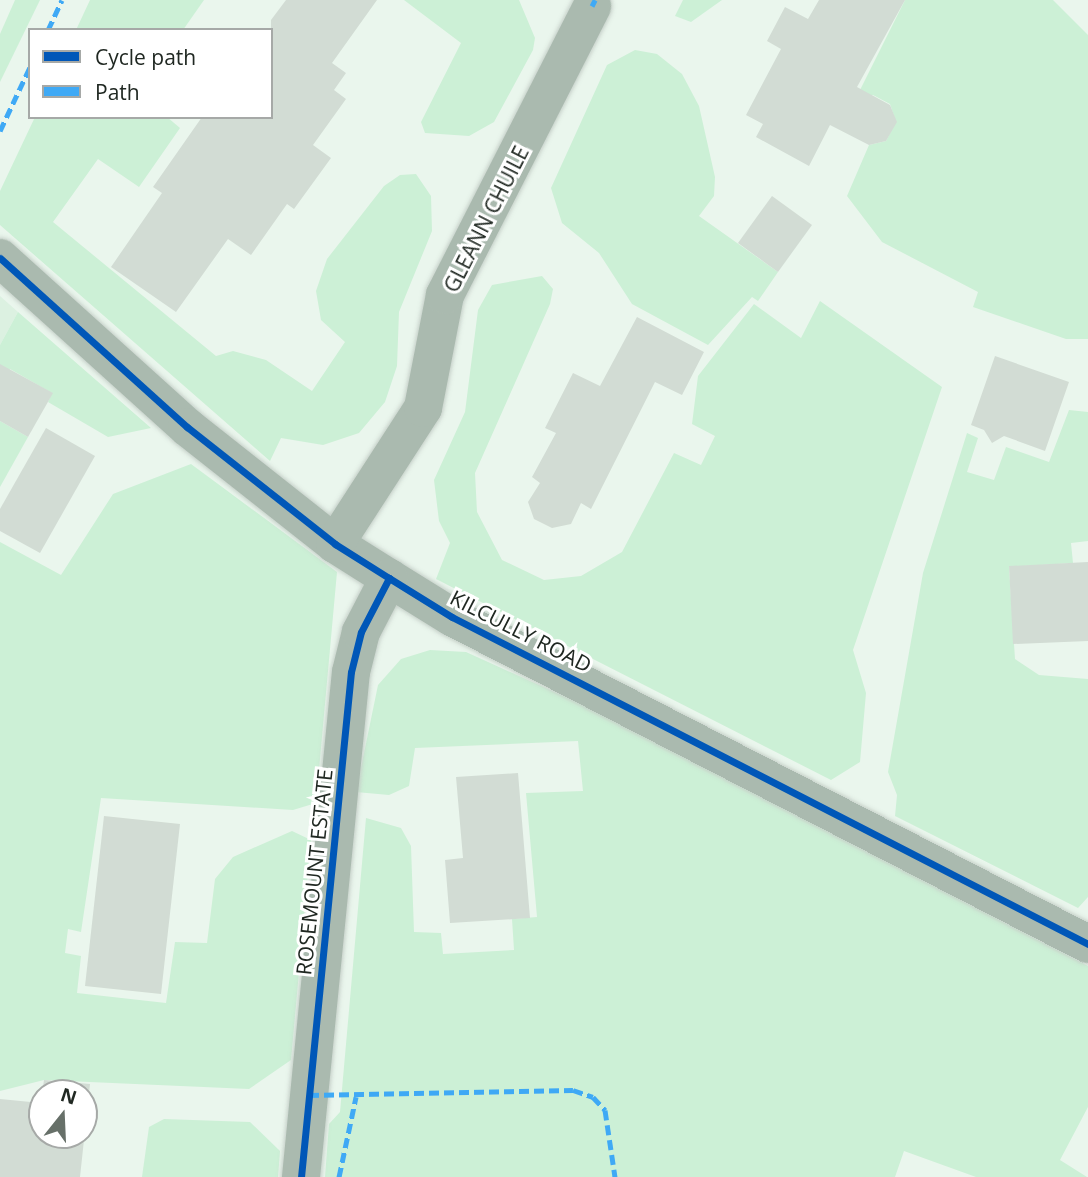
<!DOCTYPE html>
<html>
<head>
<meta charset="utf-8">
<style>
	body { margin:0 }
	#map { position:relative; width:1088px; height:1177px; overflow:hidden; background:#eaf6ed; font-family:"Open Sans",sans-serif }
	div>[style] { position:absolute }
	.built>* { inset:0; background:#dcf1e1 }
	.green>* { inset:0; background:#ccf0d6 }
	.building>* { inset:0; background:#d2dcd4 }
	.roads { filter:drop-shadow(0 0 2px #c6d0c9) drop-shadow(0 0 2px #c6d0c9) }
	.minor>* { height:38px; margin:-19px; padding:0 19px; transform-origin:19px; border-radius:19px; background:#aabaaf }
	.quiet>* { height:5px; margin-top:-2.5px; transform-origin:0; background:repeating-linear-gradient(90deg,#3fa9f5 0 10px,transparent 0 15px) }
	.cycleway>* { height:7px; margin:-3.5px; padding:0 3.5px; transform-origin:3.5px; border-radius:3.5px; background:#0057b8 }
	span { translate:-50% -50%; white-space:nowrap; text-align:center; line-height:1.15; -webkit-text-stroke:6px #fff; paint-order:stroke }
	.street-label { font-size:21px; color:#202822 }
	.legend { position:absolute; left:28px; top:28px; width:245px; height:91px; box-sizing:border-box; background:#fff; border:2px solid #a6a9a7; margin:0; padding:9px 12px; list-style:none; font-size:21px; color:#202822 }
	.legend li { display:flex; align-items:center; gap:14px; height:35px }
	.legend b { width:35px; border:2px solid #a6a9a7 }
	.north { position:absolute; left:28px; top:1079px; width:70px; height:70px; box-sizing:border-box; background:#fff; border:2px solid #a6a9a7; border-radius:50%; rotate:18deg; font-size:19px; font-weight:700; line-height:28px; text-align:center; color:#202822 }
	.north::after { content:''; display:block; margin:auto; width:24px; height:32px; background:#677069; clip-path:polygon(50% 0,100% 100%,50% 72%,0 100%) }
</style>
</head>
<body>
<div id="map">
	<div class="built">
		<div style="clip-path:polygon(0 296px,18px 312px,0 345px)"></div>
	</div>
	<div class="green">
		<div style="clip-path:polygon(15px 0,40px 0,0 82px,0 34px)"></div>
		<div style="clip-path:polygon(90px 0,204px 0,183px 30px,76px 30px)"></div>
		<div style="clip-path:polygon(404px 0,519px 0,535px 38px,533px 50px,494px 122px,469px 136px,425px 133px,421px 122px,461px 43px)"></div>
		<div style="clip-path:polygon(683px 0,722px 0,691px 22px,675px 16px)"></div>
		<div style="clip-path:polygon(905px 0,1053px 0,1088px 35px,1088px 339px,1066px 339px,973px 307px,978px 292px,882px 242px,847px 196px,869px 145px,886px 141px,896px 122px,890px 104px,873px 95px,856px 98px)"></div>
		<div style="clip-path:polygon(635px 50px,657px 54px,682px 74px,699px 106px,715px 177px,714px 196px,699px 216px,778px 272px,758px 301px,752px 297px,708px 345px,632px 304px,599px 253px,562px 223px,551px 188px,607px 65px)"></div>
		<div style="clip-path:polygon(35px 117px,167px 117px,180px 128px,139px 187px,98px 159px,53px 222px,216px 356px,233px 351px,266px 360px,312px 391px,345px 342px,321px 320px,316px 291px,327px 259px,384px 186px,400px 175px,416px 174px,431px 196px,432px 231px,399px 312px,397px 366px,385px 402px,359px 433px,323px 445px,281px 438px,270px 461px,0 225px,0 191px)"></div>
		<div style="clip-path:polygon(542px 276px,553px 289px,550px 304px,475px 473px,477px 512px,502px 560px,544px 580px,581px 576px,622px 552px,674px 453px,701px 465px,715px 436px,692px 424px,698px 376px,754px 304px,801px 338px,820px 301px,942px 387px,853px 650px,866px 693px,860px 762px,831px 780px,436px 579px,450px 543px,439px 521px,434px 480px,465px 412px,478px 310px,492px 285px)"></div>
		<div style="clip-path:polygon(18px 312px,151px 428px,108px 437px,48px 402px,52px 393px,10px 369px,0 386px,0 345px)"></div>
		<div style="clip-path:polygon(1069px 410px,1088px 412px,1088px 541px,1071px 543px,1073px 563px,1009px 567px,1015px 659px,1039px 675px,1088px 679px,1088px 897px,1078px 908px,895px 816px,897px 795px,888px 772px,923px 573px,967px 433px,978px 438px,967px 472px,994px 480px,1006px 447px,1049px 462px)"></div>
		<div style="clip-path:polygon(0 421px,28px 437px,0 487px)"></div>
		<div style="clip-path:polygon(191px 464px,337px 572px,316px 803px,293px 810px,101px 798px,81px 932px,68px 929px,65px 953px,81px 956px,77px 993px,166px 1003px,175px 942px,207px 943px,215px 879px,233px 857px,292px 831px,311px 840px,291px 1060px,249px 1089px,44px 1080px,0 1091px,0 542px,61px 575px,113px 494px)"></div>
		<div style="clip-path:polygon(430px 650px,466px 652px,581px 704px,1088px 966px,1088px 1107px,1060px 1160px,1087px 1177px,976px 1177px,904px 1151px,895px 1177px,325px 1177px,329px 1124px,340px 1112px,366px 818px,401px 828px,411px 846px,414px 932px,441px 933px,443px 954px,514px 950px,512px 919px,537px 917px,526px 793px,583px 791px,578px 741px,415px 748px,409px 786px,389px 795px,356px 792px,378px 685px,401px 659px)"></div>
		<div style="clip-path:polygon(164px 1119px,250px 1122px,280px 1151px,278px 1177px,142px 1177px,149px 1127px)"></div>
	</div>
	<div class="building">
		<div style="clip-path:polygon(286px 0,377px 0,332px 63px,346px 73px,334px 90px,346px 99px,313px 145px,331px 158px,294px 209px,287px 204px,251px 255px,228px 239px,176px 312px,111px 267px,162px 193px,153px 187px,202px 117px,271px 117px,271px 20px)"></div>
		<div style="clip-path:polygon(819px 0,905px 0,857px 87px,890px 105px,897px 122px,886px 141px,869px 145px,830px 125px,809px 166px,756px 137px,763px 124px,746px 115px,781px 49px,767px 41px,785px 7px,808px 19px)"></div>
		<div style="clip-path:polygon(772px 196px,812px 225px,778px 272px,738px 243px)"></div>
		<div style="clip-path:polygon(637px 317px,704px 352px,682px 395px,655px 382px,591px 509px,581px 503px,571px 524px,552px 528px,534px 519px,528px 502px,540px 483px,532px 477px,556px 433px,545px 428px,573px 373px,600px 386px)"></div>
		<div style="clip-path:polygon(995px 356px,1069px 382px,1045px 451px,1004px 436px,992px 443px,984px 430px,971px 425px)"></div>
		<div style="clip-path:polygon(0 364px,53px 393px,28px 437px,0 421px)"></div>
		<div style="clip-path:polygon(46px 428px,95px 456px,40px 553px,0 531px,0 509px)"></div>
		<div style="clip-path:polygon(1088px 562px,1088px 641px,1013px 644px,1009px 566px)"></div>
		<div style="clip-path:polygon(518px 773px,530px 918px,450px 923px,445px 860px,463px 858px,456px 777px)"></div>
		<div style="clip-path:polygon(104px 816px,180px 824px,161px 994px,85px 986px)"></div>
		<div style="clip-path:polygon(44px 1080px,90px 1084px,80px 1177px,0 1177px,0 1099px,41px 1103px,42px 1095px,42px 1135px,84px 1135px,84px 1093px,42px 1093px)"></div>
	</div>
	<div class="roads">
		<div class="minor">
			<div style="left:0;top:258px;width:252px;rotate:42.1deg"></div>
			<div style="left:187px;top:427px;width:189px;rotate:38.3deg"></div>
			<div style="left:335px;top:544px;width:64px;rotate:32.2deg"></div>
			<div style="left:389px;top:578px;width:74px;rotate:31.8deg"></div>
			<div style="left:452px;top:617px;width:715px;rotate:27.21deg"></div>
			<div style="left:335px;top:544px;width:162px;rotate:-57.1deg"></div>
			<div style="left:423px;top:408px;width:115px;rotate:-79deg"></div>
			<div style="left:445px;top:295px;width:324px;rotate:-63deg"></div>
			<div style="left:301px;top:1177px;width:507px;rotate:-84.35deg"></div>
			<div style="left:351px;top:672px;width:41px;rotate:-76deg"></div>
			<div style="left:361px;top:632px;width:61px;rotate:-62.6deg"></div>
		</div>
	</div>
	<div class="quiet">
		<div style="left:592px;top:6px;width:7px;rotate:-63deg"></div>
		<div style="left:48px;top:30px;width:33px;rotate:-65deg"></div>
		<div style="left:0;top:131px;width:71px;rotate:-64.9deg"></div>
		<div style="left:309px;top:1095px;width:264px;rotate:-1.1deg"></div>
		<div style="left:573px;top:1090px;width:21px;rotate:19deg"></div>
		<div style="left:593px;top:1097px;width:18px;rotate:47deg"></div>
		<div style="left:605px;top:1110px;width:68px;rotate:81.5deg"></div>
		<div style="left:339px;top:1177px;width:82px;rotate:-78deg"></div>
	</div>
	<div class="cycleway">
		<div style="left:0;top:258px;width:252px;rotate:42.1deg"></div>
		<div style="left:187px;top:427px;width:189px;rotate:38.3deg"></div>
		<div style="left:335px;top:544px;width:64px;rotate:32.2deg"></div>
		<div style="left:389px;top:578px;width:74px;rotate:31.8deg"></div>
		<div style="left:452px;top:617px;width:715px;rotate:27.21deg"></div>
		<div style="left:301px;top:1177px;width:507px;rotate:-84.35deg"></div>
		<div style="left:351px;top:672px;width:41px;rotate:-76deg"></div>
		<div style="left:361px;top:632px;width:61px;rotate:-62.6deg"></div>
	</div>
	<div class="street-label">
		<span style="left:486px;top:219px;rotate:-63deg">GLEANN CHUILE</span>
		<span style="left:521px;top:631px;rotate:27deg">KILCULLY ROAD</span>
		<span style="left:314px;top:872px;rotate:-84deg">ROSEMOUNT ESTATE</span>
	</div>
	<ul class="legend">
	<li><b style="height:9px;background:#0057b8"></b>Cycle path</li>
	<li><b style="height:9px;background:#3fa9f5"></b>Path</li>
	</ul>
	<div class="north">N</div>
</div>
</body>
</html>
